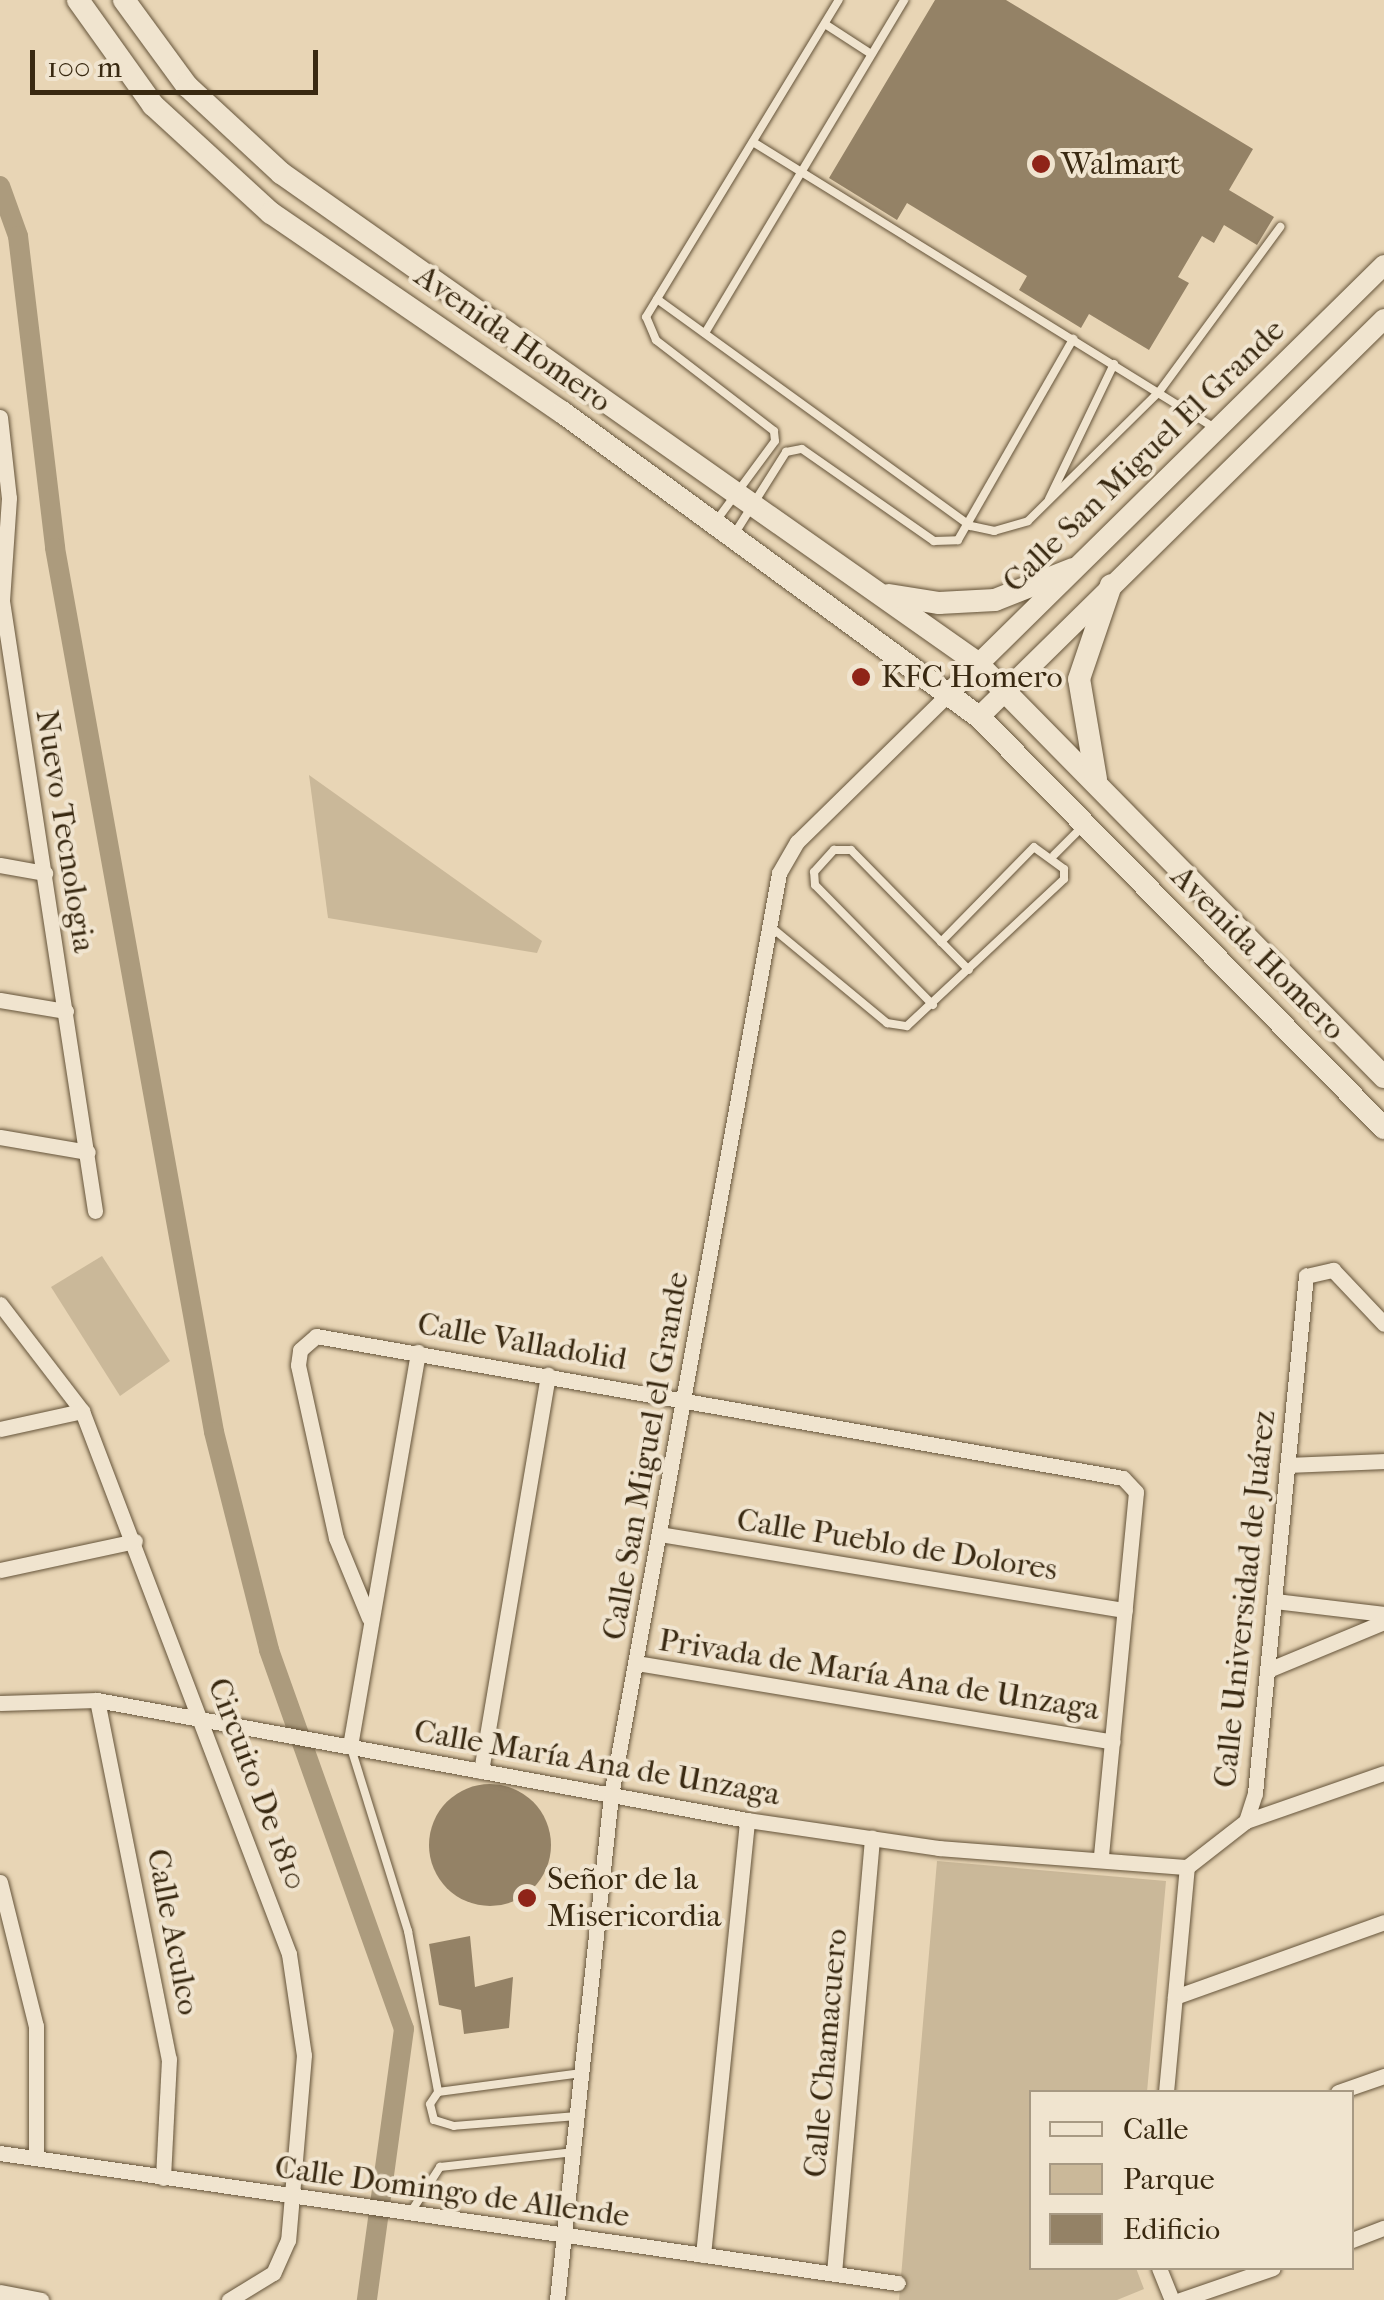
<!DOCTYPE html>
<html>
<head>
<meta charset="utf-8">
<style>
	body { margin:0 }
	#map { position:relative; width:1384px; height:2300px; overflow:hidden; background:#e8d5b5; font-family:"IM FELL French Canon",serif }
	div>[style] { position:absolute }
	.green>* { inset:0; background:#cab899 }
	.canal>* { height:20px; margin:-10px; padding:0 10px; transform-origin:10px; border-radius:10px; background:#ac9b7d }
	.building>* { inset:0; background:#948266 }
	.round { border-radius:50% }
	.roads { filter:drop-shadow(0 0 2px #65543a) drop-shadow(0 0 2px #65543a) }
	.service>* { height:8px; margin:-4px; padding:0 4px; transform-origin:4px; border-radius:4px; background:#f0e4cf }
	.minor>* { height:15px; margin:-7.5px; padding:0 7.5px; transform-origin:7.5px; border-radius:7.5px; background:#f0e4cf }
	.tertiary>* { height:20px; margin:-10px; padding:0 10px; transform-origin:10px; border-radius:10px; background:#f0e4cf }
	.secondary>* { height:22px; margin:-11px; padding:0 11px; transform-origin:11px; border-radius:11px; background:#f0e4cf }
	.dots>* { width:28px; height:28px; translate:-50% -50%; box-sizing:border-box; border:5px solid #f0e4cf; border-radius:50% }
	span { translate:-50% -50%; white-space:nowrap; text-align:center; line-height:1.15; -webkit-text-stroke:8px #f0e4cf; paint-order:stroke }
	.poi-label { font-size:32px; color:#392911 }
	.left { translate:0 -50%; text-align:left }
	.street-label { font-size:32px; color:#392911 }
	.legend { position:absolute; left:1029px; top:2090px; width:325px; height:180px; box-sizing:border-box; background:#f0e4cf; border:2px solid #a79983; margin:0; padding:12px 18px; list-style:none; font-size:30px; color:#392911 }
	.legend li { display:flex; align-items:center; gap:20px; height:50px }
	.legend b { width:50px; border:2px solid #a79983 }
	.scale { position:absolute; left:30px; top:50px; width:288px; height:45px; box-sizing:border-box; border:5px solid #392911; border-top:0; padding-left:12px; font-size:30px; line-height:35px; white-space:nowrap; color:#392911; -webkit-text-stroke:8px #f0e4cf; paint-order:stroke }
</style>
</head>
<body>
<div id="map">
	<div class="green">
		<div style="clip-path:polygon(309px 775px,542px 941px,537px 953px,328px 918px)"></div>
		<div style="clip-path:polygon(102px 1256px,170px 1361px,120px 1396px,51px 1287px)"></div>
		<div style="clip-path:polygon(937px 1861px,1166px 1881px,1147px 2092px,1032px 2092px,1032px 2268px,1136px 2268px,1144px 2289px,1117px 2300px,899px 2300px)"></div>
	</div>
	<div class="canal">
		<div style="left:0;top:186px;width:53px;rotate:70.2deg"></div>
		<div style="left:18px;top:236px;width:314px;rotate:83.2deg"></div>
		<div style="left:55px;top:548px;width:898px;rotate:79.8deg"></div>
		<div style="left:214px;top:1432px;width:225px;rotate:75.8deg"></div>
		<div style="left:269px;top:1650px;width:402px;rotate:70.4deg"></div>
		<div style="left:404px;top:2029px;width:274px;rotate:97.8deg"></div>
	</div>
	<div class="building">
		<div style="clip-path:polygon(935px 0,1006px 0,1253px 149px,1229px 190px,1274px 217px,1257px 245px,1224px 225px,1214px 243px,1202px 236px,1178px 277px,1189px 283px,1149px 350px,1089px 314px,1081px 328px,1019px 290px,1027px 276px,907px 203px,897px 220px,829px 178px)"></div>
		<div class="round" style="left:429px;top:1784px;width:122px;height:122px"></div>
		<div style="clip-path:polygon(470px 1936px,475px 1987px,513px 1977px,509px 2028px,464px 2034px,461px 2010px,439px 2005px,429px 1944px)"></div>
	</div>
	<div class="roads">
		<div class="service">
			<div style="left:825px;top:24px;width:55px;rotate:33.1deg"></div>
			<div style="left:753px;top:142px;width:541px;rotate:31.78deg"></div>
			<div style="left:657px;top:299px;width:387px;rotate:35.9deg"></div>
			<div style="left:971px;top:526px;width:24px;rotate:12deg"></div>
			<div style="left:994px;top:531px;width:35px;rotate:-16deg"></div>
			<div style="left:1028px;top:521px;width:184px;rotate:-44.6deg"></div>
			<div style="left:1159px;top:392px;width:205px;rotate:-53.7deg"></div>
			<div style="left:705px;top:333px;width:388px;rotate:-59.1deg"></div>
			<div style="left:1049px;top:499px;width:150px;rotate:-64.3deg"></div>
			<div style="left:716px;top:521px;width:99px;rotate:-53.6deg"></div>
			<div style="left:775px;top:441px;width:10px;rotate:-96deg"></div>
			<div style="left:774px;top:431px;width:149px;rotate:-142.4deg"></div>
			<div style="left:656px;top:340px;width:25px;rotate:-113deg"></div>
			<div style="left:646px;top:317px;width:371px;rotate:-58.7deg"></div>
			<div style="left:735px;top:533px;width:96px;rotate:-57.8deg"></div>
			<div style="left:786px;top:452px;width:16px;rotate:-11deg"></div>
			<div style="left:802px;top:449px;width:161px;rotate:34.9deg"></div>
			<div style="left:934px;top:541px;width:24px;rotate:-2deg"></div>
			<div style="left:958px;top:540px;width:232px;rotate:-60.2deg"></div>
			<div style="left:1054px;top:855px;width:40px;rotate:-45deg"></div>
			<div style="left:771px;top:927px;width:151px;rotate:39.6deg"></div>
			<div style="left:887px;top:1023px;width:20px;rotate:9deg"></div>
			<div style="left:907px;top:1026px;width:215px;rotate:-43.1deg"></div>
			<div style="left:1064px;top:879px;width:10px;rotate:-90deg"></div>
			<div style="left:1064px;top:869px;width:37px;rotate:-144deg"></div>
			<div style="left:1034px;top:847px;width:133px;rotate:134.4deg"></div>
			<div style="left:933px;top:1005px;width:168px;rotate:-134.5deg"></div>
			<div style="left:815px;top:885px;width:13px;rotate:-94deg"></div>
			<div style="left:814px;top:872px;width:30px;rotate:-48deg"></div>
			<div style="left:834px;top:850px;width:17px"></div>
			<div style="left:851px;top:850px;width:168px;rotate:45.5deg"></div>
			<div style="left:351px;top:1748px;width:192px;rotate:72.7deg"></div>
			<div style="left:408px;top:1931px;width:164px;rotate:79.4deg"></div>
			<div style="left:577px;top:2116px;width:123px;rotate:175.4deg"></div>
			<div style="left:454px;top:2126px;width:21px;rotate:-163deg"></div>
			<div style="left:434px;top:2120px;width:16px;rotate:-104deg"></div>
			<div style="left:430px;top:2104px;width:14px;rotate:-56deg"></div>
			<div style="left:438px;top:2092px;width:145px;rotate:-7.5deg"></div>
			<div style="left:411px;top:2212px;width:54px;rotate:-57.2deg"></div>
			<div style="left:440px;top:2167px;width:135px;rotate:-6.4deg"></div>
		</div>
		<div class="minor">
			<div style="left:0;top:417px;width:81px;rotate:83.7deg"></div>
			<div style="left:9px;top:498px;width:103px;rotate:93.9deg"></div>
			<div style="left:2px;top:601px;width:617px;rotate:81.33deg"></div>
			<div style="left:0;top:865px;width:46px;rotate:10.1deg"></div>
			<div style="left:0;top:1000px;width:67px;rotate:9.5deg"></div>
			<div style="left:0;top:1137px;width:89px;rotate:9.7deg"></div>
			<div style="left:0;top:1304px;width:135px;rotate:52.5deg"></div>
			<div style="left:82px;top:1411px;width:581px;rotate:69.13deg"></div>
			<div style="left:289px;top:1954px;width:102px;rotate:81.6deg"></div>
			<div style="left:304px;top:2055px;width:186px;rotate:94.9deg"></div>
			<div style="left:288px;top:2240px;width:36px;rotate:114deg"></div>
			<div style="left:273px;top:2273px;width:52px;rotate:148.5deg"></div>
			<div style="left:0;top:1429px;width:84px;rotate:-12.4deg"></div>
			<div style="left:1288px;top:1465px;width:96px;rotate:-2.4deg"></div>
			<div style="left:660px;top:1534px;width:471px;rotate:9.3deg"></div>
			<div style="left:0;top:1570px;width:138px;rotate:-12.1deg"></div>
			<div style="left:1275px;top:1601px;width:110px;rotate:6.8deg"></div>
			<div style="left:369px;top:1618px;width:87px;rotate:-112.4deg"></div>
			<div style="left:336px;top:1538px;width:177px;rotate:-102.4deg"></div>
			<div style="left:298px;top:1365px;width:15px;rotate:-82deg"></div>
			<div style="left:300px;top:1350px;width:21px;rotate:-41deg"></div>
			<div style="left:316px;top:1336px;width:819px;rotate:9.98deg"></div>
			<div style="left:1123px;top:1478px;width:19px;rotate:47deg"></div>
			<div style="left:1136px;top:1492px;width:366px;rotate:95.5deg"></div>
			<div style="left:637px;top:1663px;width:482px;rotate:9.4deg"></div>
			<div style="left:1268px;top:1670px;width:126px;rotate:-22.5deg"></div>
			<div style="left:97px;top:1700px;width:366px;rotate:78.7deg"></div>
			<div style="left:169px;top:2059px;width:119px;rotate:92.9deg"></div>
			<div style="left:0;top:1703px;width:97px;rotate:-1.8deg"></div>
			<div style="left:97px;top:1700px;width:661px;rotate:10.46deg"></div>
			<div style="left:747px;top:1820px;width:194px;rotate:8.3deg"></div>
			<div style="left:939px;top:1848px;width:249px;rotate:4.4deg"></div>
			<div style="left:350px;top:1746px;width:400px;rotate:-80.2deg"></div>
			<div style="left:481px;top:1771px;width:402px;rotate:-80.4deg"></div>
			<div style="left:1246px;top:1821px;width:146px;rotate:-19.2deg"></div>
			<div style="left:0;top:1882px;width:148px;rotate:76deg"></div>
			<div style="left:36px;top:2026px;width:132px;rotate:90deg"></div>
			<div style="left:1175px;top:1997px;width:222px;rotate:-19.7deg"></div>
			<div style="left:1166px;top:2092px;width:226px;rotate:-84.7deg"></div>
			<div style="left:1187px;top:1867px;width:75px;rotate:-37.9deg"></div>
			<div style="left:1246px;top:1821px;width:29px;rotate:-72deg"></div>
			<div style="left:1255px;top:1793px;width:520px;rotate:-84.37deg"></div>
			<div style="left:1306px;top:1276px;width:28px;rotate:-13deg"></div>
			<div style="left:1333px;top:1270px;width:74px;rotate:46.6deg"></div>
			<div style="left:1338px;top:2092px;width:49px;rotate:-19.2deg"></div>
			<div style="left:0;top:2153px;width:907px;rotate:8.24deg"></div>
			<div style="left:1352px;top:2240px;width:34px;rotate:-21deg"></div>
			<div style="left:703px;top:2255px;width:437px;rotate:-84.2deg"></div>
			<div style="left:1159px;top:2268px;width:35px;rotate:68deg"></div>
			<div style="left:834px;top:2273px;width:437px;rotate:-85deg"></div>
			<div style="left:0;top:2292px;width:42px;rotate:11deg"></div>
			<div style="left:557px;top:2300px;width:508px;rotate:-83.9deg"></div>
			<div style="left:611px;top:1795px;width:937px;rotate:-79.67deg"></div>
			<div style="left:779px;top:873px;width:36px;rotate:-60deg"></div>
			<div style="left:797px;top:842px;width:214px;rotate:-44.4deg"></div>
			<div style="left:1180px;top:2300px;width:98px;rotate:-19deg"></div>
		</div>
		<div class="tertiary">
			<div style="left:950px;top:692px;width:609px;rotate:-44.53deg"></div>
			<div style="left:979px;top:717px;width:568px;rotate:-44.5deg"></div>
		</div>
		<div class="secondary">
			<div style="left:78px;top:0;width:129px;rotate:54.5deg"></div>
			<div style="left:153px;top:105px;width:160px;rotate:42.5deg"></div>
			<div style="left:271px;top:213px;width:353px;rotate:34.4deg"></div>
			<div style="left:562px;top:412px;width:517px;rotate:36.18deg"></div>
			<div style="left:979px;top:717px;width:577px;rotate:45.42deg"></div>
			<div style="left:124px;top:0;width:107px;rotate:53.8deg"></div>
			<div style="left:187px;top:86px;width:128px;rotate:42.8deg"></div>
			<div style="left:281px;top:173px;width:850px;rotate:35.13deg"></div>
			<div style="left:976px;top:662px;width:582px;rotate:45.49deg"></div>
			<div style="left:889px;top:595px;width:51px;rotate:9.1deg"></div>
			<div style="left:939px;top:603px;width:56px;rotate:-3.1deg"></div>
			<div style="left:995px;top:600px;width:84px;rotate:-21.7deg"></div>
			<div style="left:1096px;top:779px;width:101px;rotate:-99.6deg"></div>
			<div style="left:1079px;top:679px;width:99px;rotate:-71.2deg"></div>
		</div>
	</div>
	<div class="dots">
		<div style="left:1041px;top:164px;background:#8f2418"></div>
		<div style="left:861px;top:677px;background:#8f2418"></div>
		<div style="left:527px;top:1898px;background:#8f2418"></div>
	</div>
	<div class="poi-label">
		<span class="left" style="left:1061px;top:164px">Walmart</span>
		<span class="left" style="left:881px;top:677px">KFC Homero</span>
		<span class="left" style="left:547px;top:1898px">Señor de la<br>Misericordia</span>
	</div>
	<div class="street-label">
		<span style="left:513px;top:339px;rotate:35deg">Avenida Homero</span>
		<span style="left:1144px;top:456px;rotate:-44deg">Calle San Miguel El Grande</span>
		<span style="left:65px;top:831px;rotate:81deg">Nuevo Tecnologia</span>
		<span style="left:1258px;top:953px;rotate:45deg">Avenida Homero</span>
		<span style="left:522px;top:1342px;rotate:10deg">Calle Valladolid</span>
		<span style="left:646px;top:1456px;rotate:-80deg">Calle San Miguel el Grande</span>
		<span style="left:897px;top:1545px;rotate:9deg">Calle Pueblo de Dolores</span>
		<span style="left:1245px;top:1599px;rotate:-84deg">Calle Universidad de Juárez</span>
		<span style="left:879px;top:1675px;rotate:9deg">Privada de María Ana de Unzaga</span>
		<span style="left:597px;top:1763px;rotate:10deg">Calle María Ana de Unzaga</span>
		<span style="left:257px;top:1784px;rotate:69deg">Circuito De 1810</span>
		<span style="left:173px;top:1932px;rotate:79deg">Calle Aculco</span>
		<span style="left:826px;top:2053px;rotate:-85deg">Calle Chamacuero</span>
		<span style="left:452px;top:2192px;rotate:8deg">Calle Domingo de Allende</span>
	</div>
	<ul class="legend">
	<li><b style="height:12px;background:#f0e4cf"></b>Calle</li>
	<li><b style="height:28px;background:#cab899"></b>Parque</li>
	<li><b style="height:28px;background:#948266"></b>Edificio</li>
	</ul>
	<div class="scale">100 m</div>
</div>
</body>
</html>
